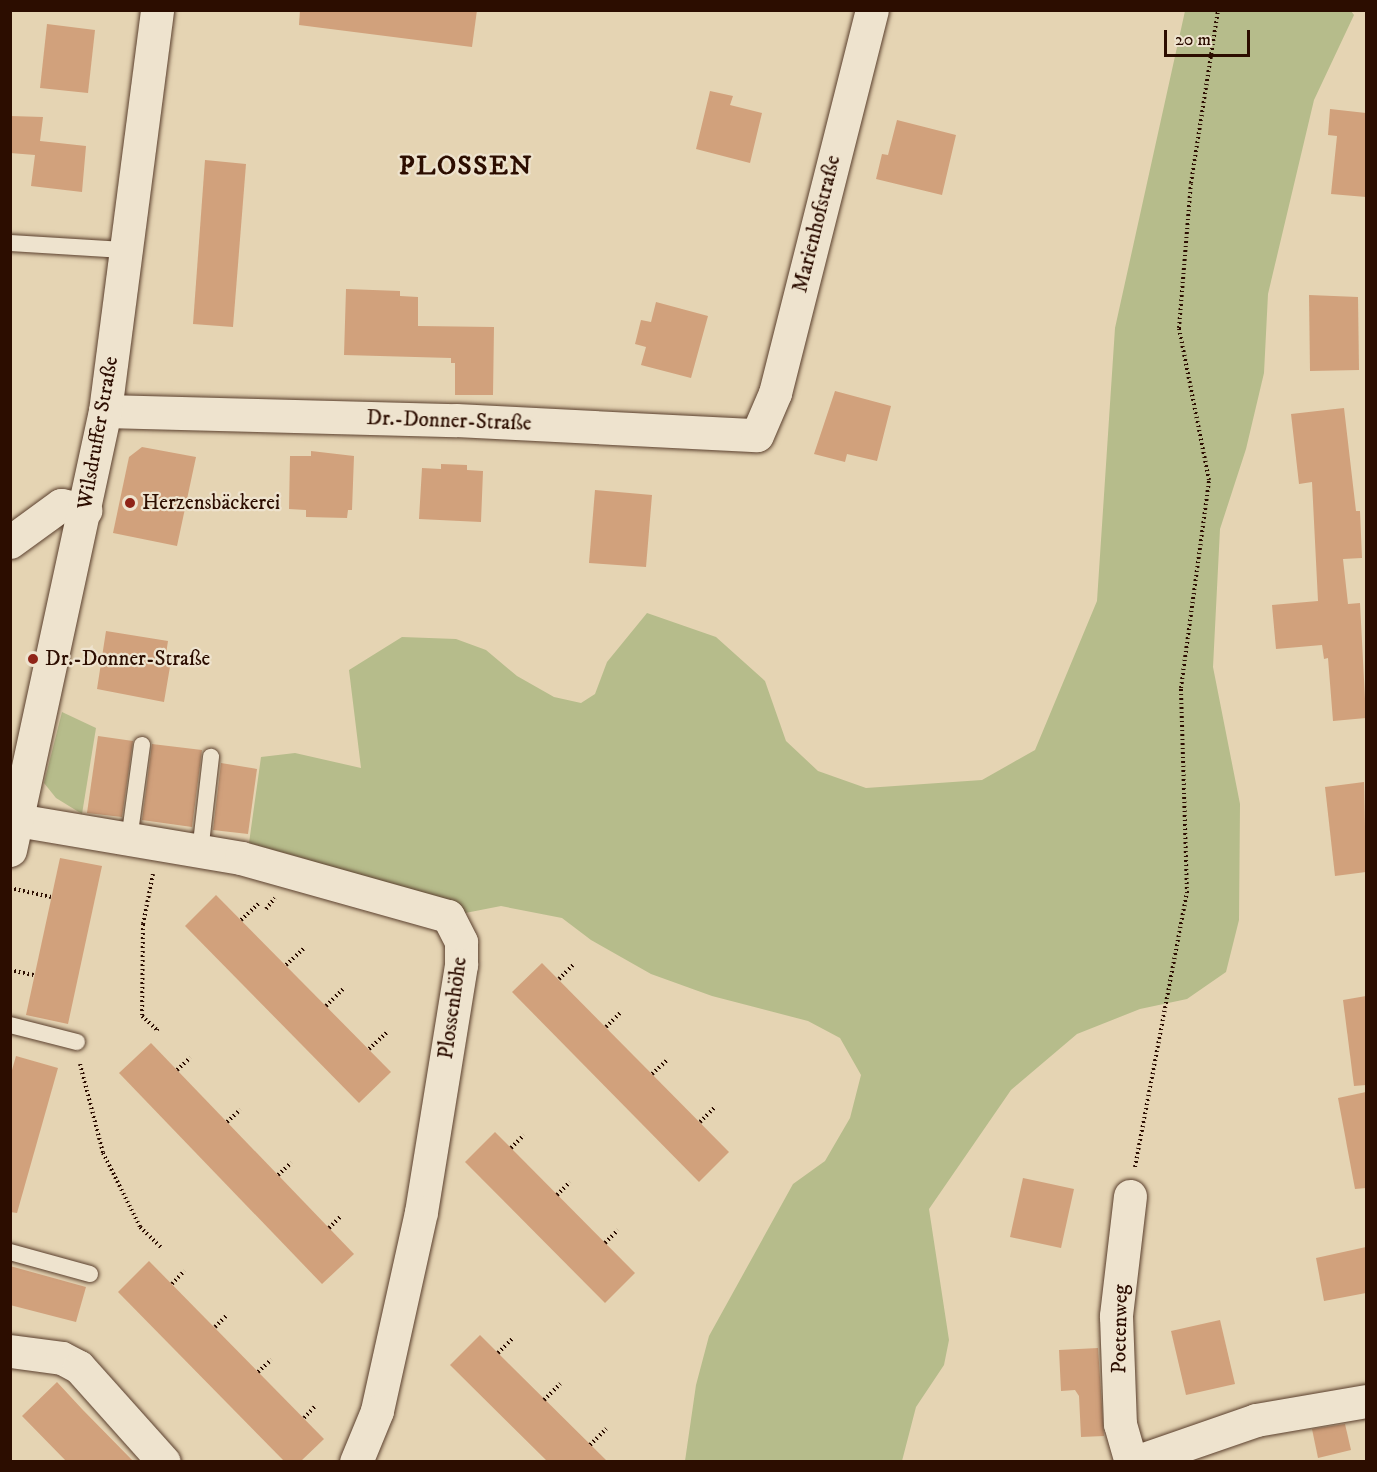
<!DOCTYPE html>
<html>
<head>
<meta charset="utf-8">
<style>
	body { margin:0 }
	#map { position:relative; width:1377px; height:1472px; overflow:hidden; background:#e5d4b3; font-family:"IM FELL DW Pica",serif }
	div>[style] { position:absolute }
	.green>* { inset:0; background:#b6bc8b }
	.building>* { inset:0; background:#d1a17c }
	.path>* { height:4px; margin-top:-2px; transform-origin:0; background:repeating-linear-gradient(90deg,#2c0d00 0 1.5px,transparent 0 4.5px) }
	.roads { filter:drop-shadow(0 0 2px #5a3f2d) drop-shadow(0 0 2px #5a3f2d) }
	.service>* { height:16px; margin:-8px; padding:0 8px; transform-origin:8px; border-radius:8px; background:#eee3ce }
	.minor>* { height:33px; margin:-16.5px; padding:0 16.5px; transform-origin:16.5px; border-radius:16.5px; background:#eee3ce }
	.secondary>* { height:33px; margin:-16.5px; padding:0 16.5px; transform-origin:16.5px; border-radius:16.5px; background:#eee3ce }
	.dots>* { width:16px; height:16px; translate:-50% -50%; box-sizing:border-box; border:3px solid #eee3ce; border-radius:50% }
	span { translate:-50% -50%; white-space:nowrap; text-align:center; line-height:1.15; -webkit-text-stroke:4.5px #eee3ce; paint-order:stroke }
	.street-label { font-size:21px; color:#2c0d00 }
	.poi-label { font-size:21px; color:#2c0d00 }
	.left { translate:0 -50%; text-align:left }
	.district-label { font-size:27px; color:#2c0d00; font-weight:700; letter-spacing:1.5px }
	.frame { position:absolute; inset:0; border:12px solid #2c0d00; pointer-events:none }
	.scale { position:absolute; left:1164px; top:30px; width:86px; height:27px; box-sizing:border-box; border:3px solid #2c0d00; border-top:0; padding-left:8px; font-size:18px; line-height:21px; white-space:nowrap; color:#2c0d00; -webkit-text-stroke:4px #eee3ce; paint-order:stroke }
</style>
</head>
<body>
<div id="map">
	<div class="green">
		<div style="clip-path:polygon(1185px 11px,1351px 11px,1354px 15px,1314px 100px,1268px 294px,1264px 373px,1246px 449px,1220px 529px,1213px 667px,1240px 804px,1239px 920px,1226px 972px,1187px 999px,1140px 1009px,1077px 1034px,1011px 1090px,929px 1209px,949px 1340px,944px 1365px,916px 1407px,902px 1461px,685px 1461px,696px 1385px,709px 1336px,793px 1184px,825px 1161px,850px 1118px,861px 1075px,840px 1038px,808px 1021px,712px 996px,651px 974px,591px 940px,562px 918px,501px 906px,455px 915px,446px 909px,306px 859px,249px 843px,261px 757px,295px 753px,361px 768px,349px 670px,402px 637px,456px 639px,486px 650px,517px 676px,554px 697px,581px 703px,595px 694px,607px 662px,647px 613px,716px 637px,765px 681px,786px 741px,818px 771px,866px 788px,982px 780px,1035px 750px,1097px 601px,1115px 328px)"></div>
		<div style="clip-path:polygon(62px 712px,96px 728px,82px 814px,56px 798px,44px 783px)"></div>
	</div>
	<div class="building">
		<div style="clip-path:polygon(300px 10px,477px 10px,472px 47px,299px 25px)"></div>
		<div style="clip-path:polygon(47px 24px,95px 30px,88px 93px,40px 88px)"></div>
		<div style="clip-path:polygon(710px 91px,733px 96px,730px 105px,762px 113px,750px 163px,696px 149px)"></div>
		<div style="clip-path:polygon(1330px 109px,1366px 113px,1366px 197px,1331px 194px,1337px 136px,1328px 135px)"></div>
		<div style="clip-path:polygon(10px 116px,43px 117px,40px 141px,86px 146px,82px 192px,31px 186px,35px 155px,10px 153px)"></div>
		<div style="clip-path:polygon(897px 120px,956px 135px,942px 195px,876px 179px,882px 154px,888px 155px)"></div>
		<div style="clip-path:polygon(205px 160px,246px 164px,233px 327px,193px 324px)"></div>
		<div style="clip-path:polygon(346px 289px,400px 291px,400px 296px,418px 297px,418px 326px,494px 327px,493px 395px,455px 395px,455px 363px,451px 363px,451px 358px,344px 355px)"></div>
		<div style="clip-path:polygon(1309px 295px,1358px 297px,1359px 370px,1310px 371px)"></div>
		<div style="clip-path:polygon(656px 302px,708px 316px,691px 378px,641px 365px,646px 347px,635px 344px,641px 320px,651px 322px)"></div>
		<div style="clip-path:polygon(835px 391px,891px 406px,877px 461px,847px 454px,845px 462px,814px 454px)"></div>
		<div style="clip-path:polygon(1344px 408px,1356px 511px,1360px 511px,1362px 558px,1343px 559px,1348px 604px,1360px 603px,1366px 718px,1333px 721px,1328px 658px,1324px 659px,1322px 645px,1276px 649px,1272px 605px,1318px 601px,1312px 482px,1299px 484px,1291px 414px)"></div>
		<div style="clip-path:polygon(142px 447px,196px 457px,177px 546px,113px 533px,129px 457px)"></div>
		<div style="clip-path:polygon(311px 451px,354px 456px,352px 510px,348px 510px,347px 518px,306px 517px,306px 510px,289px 509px,290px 456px,311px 456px)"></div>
		<div style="clip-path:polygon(441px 464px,467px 465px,467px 470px,483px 471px,481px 522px,419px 519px,422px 468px,441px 469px)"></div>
		<div style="clip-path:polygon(595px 490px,652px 495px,646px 567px,589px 563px)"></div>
		<div style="clip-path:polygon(106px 631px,168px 641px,166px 654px,172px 655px,164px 702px,97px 689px)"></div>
		<div style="clip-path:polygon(98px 736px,133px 741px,122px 817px,87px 813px)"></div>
		<div style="clip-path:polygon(152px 744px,202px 750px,192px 827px,142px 820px)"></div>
		<div style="clip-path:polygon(221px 763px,257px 769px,248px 834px,213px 830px)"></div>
		<div style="clip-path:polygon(1364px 782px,1366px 872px,1335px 876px,1325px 787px)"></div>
		<div style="clip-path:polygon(60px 858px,102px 866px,68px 1024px,26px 1015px)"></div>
		<div style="clip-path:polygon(216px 895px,391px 1072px,359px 1103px,185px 926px)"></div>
		<div style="clip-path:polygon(542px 963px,729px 1152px,699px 1182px,512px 992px)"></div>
		<div style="clip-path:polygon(1366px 996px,1366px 1085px,1354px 1086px,1343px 1000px)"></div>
		<div style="clip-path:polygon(151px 1043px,354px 1254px,322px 1284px,119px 1073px)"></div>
		<div style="clip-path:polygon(16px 1056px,58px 1068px,17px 1213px,10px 1212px,10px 1077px)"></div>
		<div style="clip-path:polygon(1366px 1092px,1366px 1188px,1355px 1189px,1338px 1098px)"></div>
		<div style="clip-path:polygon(495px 1132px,635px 1273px,605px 1303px,465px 1162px)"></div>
		<div style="clip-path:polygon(1023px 1178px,1074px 1189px,1061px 1248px,1010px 1237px)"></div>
		<div style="clip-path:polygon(1366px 1247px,1366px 1293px,1324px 1301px,1316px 1258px)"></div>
		<div style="clip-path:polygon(149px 1261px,324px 1439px,301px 1461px,284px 1461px,118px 1292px)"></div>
		<div style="clip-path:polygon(10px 1266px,86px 1287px,76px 1322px,10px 1305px)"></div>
		<div style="clip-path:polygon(1220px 1320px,1235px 1384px,1186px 1395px,1171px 1331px)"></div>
		<div style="clip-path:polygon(480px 1335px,498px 1353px,607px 1461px,547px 1461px,450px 1365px)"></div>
		<div style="clip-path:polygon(1098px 1348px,1104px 1436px,1081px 1437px,1079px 1396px,1075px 1390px,1061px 1391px,1059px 1350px)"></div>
		<div style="clip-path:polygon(57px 1382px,82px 1409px,133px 1461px,66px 1461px,22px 1416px)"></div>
		<div style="clip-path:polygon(1345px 1424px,1351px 1450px,1318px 1458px,1312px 1429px)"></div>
	</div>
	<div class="path">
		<div style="left:153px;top:874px;width:51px;rotate:101.3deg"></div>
		<div style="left:143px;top:924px;width:92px;rotate:90.6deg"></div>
		<div style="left:142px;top:1016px;width:21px;rotate:43deg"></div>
		<div style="left:157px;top:1030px;width:4px;rotate:-63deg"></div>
		<div style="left:10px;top:888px;width:42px;rotate:12.4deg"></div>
		<div style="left:266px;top:909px;width:14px;rotate:-51deg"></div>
		<div style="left:241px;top:920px;width:25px;rotate:-43deg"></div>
		<div style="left:286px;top:965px;width:25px;rotate:-43deg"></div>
		<div style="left:10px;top:970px;width:25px;rotate:12deg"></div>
		<div style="left:559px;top:979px;width:21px;rotate:-45deg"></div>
		<div style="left:326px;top:1006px;width:25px;rotate:-45deg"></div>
		<div style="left:606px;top:1027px;width:21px;rotate:-45deg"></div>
		<div style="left:369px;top:1049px;width:25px;rotate:-43deg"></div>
		<div style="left:80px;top:1064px;width:92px;rotate:75.5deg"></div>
		<div style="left:103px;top:1153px;width:83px;rotate:63.4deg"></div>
		<div style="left:140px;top:1227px;width:30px;rotate:44deg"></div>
		<div style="left:177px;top:1070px;width:18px;rotate:-43deg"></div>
		<div style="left:652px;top:1074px;width:21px;rotate:-43deg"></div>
		<div style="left:227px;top:1122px;width:18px;rotate:-43deg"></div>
		<div style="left:700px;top:1122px;width:20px;rotate:-45deg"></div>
		<div style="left:511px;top:1148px;width:18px;rotate:-45deg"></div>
		<div style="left:1135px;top:1167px;width:279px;rotate:-79.3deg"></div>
		<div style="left:1187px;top:893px;width:205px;rotate:-91.7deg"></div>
		<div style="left:1181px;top:688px;width:210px;rotate:-82.3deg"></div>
		<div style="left:1209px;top:480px;width:155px;rotate:-101.2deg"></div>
		<div style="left:1179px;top:328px;width:145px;rotate:-85.3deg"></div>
		<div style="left:1191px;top:183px;width:175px;rotate:-81.1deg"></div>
		<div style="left:278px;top:1175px;width:18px;rotate:-43deg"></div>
		<div style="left:557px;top:1195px;width:18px;rotate:-45deg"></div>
		<div style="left:329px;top:1228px;width:17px;rotate:-45deg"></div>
		<div style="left:605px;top:1243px;width:18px;rotate:-45deg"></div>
		<div style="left:172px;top:1284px;width:18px;rotate:-47deg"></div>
		<div style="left:215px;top:1327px;width:17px;rotate:-45deg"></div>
		<div style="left:498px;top:1353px;width:21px;rotate:-45deg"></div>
		<div style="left:258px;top:1372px;width:18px;rotate:-43deg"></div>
		<div style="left:544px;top:1400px;width:23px;rotate:-45deg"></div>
		<div style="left:304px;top:1418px;width:16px;rotate:-47deg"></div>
		<div style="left:590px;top:1445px;width:23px;rotate:-45deg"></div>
	</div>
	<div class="roads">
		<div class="service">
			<div style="left:10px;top:243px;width:114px;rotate:3.5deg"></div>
			<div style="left:129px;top:840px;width:96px;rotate:-82.2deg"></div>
			<div style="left:200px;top:852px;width:96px;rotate:-83.4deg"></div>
			<div style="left:10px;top:1025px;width:69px;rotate:14.2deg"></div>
			<div style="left:10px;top:1252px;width:83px;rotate:15.4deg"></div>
		</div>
		<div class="minor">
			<div style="left:105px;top:411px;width:351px;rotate:1.5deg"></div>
			<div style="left:456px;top:420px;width:301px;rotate:2.9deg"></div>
			<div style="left:757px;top:435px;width:46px;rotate:-66.8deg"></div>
			<div style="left:775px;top:393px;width:395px;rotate:-75.8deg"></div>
			<div style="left:10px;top:542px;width:63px;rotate:-36deg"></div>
			<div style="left:61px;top:505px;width:25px;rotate:12deg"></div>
			<div style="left:17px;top:820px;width:227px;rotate:9.6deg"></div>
			<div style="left:241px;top:858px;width:215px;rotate:15.7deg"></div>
			<div style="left:448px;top:916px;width:29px;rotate:63deg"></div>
			<div style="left:461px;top:942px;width:23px;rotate:90deg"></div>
			<div style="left:461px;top:965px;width:250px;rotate:99.2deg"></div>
			<div style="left:421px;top:1212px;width:204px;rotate:102.5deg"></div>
			<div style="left:377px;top:1411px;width:55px;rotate:112.4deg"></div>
			<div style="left:1130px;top:1196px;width:121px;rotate:96.7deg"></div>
			<div style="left:1116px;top:1316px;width:108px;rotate:87.9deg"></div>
			<div style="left:1120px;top:1424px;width:40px;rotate:74deg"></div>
			<div style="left:10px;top:1351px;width:52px;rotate:7.7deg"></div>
			<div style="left:62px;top:1358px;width:19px;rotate:28deg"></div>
			<div style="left:79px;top:1367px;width:127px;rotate:48.2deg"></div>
			<div style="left:1135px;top:1462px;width:128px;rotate:-19.1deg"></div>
			<div style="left:1256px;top:1420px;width:112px;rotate:-9.8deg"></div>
		</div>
		<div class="secondary">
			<div style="left:10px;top:850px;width:449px;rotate:-77.8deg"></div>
			<div style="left:105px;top:411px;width:404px;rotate:-82.6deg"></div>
		</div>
	</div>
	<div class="dots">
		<div style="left:130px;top:503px;background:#8f2418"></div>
		<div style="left:33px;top:659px;background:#8f2418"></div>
	</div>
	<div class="street-label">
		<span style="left:817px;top:224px;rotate:-76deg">Marienhofstraße</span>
		<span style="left:449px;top:421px;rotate:2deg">Dr.-Donner-Straße</span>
		<span style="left:98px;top:433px;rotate:-80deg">Wilsdruffer Straße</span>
		<span style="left:453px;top:1008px;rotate:-82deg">Plossenhöhe</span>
		<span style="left:1120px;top:1329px;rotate:-89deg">Poetenweg</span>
	</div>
	<div class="poi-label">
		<span class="left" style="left:142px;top:503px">Herzensbäckerei</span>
		<span class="left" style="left:45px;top:659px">Dr.-Donner-Straße</span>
	</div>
	<div class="district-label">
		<span style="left:466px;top:167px">PLOSSEN</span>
	</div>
	<div class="frame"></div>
	<div class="scale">20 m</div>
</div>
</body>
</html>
